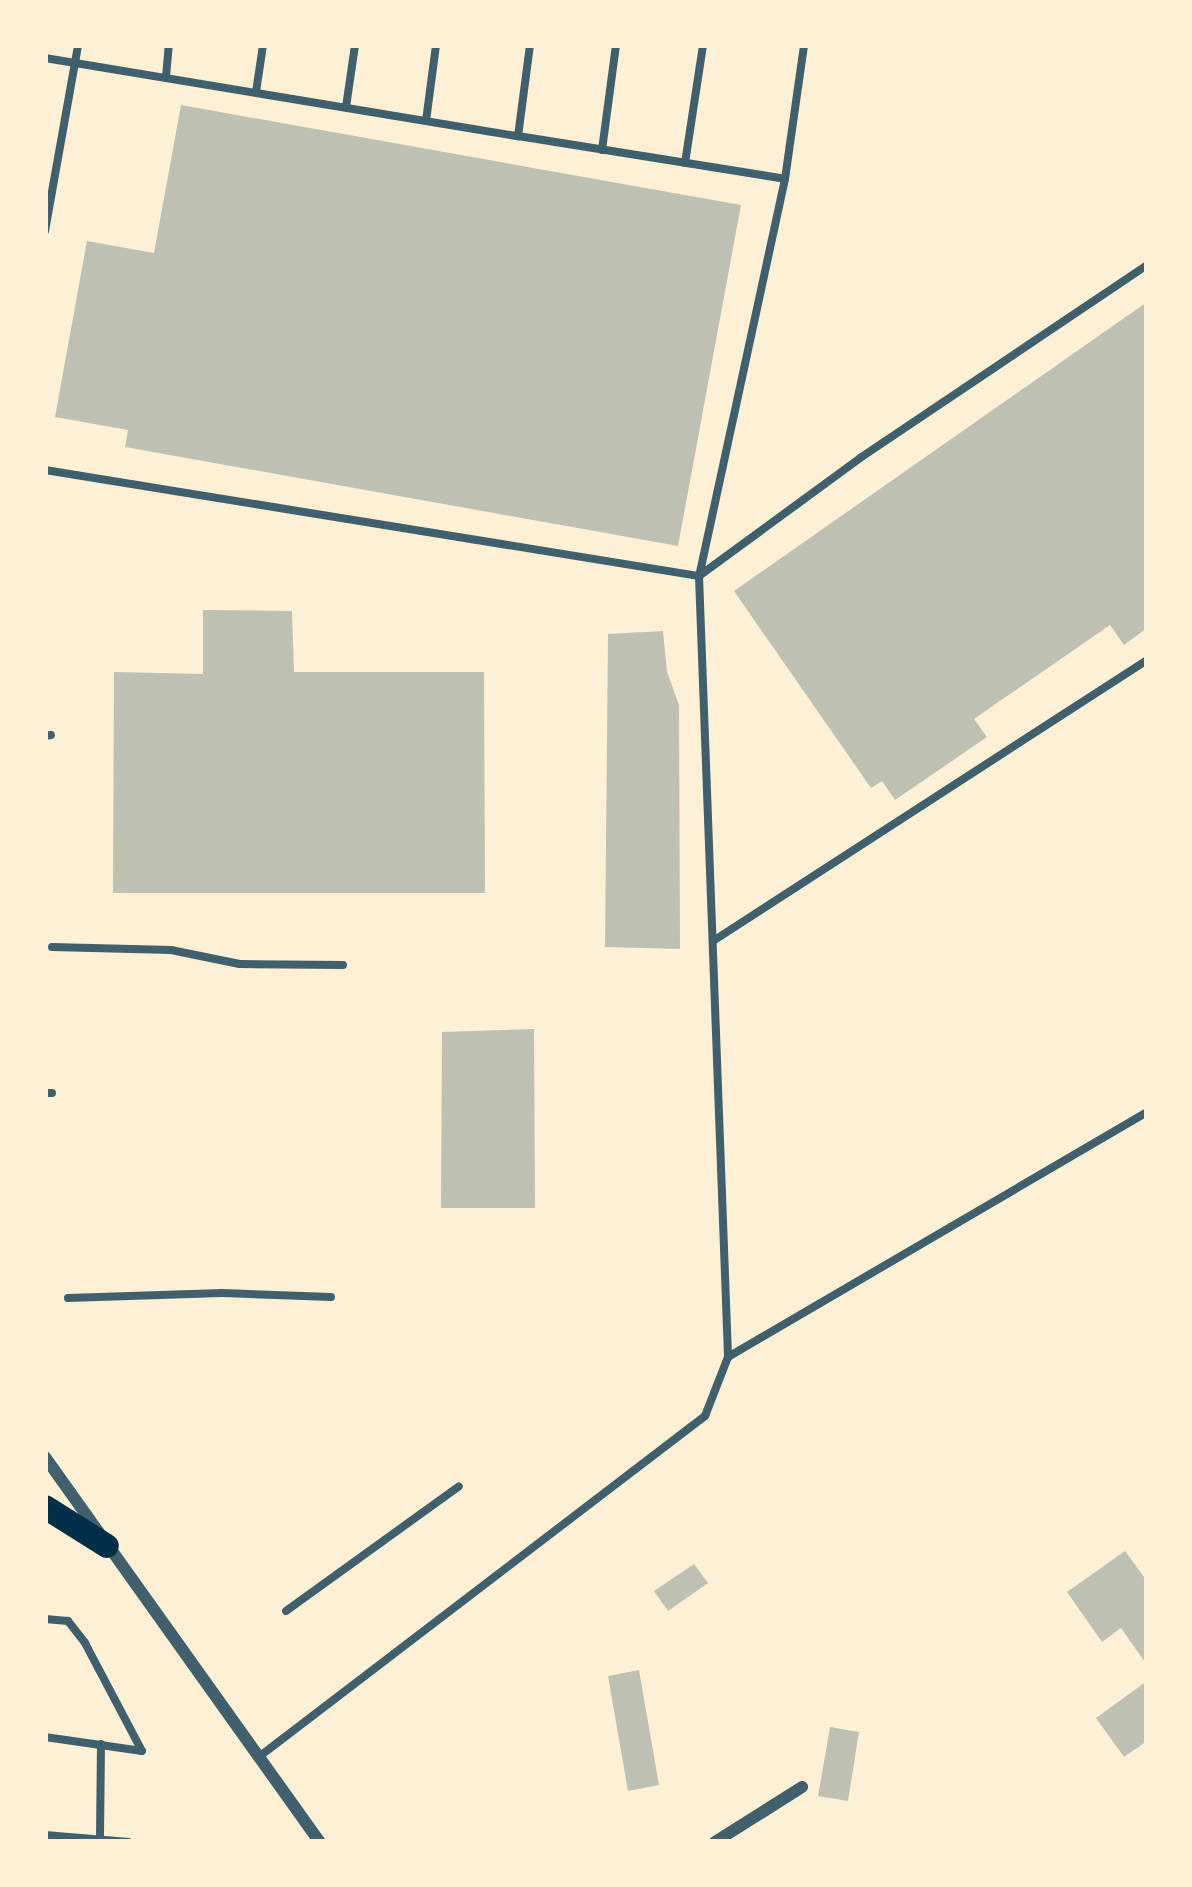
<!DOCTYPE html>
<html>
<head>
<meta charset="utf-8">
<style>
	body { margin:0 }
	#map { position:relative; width:1192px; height:1887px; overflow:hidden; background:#fdf0d5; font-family:"Space Grotesk",sans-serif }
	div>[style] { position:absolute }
	.building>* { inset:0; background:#bec0b2 }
	.service>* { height:8px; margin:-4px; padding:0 4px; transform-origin:4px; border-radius:4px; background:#3f606c }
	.minor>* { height:12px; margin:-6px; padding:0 6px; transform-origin:6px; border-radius:6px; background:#3f606c }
	.secondary>* { height:24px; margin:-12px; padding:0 12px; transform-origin:12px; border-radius:12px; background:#003049 }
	span { translate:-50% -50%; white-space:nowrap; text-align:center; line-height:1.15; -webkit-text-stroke:10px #fdf0d5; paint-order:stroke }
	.frame { position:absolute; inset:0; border:48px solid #fdf0d5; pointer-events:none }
</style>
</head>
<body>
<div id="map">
	<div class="building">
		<div style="clip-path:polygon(181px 105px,741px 205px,678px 546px,125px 447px,128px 430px,55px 417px,87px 241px,154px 253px)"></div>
		<div style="clip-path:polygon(1147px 302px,1147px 628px,1124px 645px,1110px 625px,974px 719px,987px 737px,895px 800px,882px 781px,871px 788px,734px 591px)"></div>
		<div style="clip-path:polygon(203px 610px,292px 611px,294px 672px,484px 672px,485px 893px,113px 893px,114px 672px,203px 674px)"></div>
		<div style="clip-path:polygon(663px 631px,667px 672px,679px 705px,680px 949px,605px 947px,608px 634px)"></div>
		<div style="clip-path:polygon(534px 1029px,535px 1208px,441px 1208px,442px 1032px)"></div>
		<div style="clip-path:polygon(1125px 1551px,1147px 1581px,1147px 1665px,1121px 1628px,1102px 1642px,1067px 1592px)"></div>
		<div style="clip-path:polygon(694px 1564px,708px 1583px,668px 1611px,654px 1591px)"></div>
		<div style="clip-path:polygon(639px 1670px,659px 1785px,628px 1791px,608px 1676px)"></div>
		<div style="clip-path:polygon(1147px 1681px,1147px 1741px,1124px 1757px,1096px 1718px)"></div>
		<div style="clip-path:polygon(830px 1727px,859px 1732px,848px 1801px,818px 1796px)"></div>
	</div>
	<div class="service">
		<div style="left:530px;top:45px;width:92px;rotate:97.5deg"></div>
		<div style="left:518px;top:136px;width:270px;rotate:9.1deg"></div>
		<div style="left:785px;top:179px;width:135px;rotate:-81.9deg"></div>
		<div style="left:45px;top:58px;width:479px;rotate:9.4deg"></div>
		<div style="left:166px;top:77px;width:32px;rotate:-85deg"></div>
		<div style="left:256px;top:92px;width:48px;rotate:-81.5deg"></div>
		<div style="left:346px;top:107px;width:63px;rotate:-81.7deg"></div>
		<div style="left:426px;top:121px;width:77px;rotate:-82.5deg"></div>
		<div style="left:602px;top:150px;width:106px;rotate:-82.4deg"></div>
		<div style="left:685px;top:163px;width:119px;rotate:-81.3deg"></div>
		<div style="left:785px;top:179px;width:406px;rotate:102.2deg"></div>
		<div style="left:699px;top:576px;width:200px;rotate:-36.2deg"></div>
		<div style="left:860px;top:458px;width:346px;rotate:-33.9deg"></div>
		<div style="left:45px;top:231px;width:189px;rotate:-79.9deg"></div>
		<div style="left:45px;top:470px;width:663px;rotate:9.21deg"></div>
		<div style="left:699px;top:576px;width:782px;rotate:87.87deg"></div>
		<div style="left:728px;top:1357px;width:63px;rotate:111.3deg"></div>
		<div style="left:705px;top:1416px;width:560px;rotate:142.62deg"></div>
		<div style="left:45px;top:736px;width:6px;rotate:-9deg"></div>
		<div style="left:713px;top:941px;width:517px;rotate:-32.92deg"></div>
		<div style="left:52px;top:947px;width:119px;rotate:1.4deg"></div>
		<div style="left:171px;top:950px;width:70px;rotate:11.5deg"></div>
		<div style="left:240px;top:964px;width:103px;rotate:0.6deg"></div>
		<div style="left:45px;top:1093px;width:7px"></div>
		<div style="left:68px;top:1298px;width:154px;rotate:-1.9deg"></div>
		<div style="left:222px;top:1293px;width:109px;rotate:2.1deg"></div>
		<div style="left:728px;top:1357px;width:485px;rotate:-30.3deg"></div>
		<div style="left:286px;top:1611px;width:213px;rotate:-35.8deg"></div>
		<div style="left:45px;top:1619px;width:23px;rotate:5deg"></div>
		<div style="left:68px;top:1621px;width:28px;rotate:52deg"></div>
		<div style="left:85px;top:1643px;width:122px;rotate:62.2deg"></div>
		<div style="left:142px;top:1751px;width:98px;rotate:-171.8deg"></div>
		<div style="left:45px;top:1835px;width:84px;rotate:4.8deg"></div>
		<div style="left:100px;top:1838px;width:94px;rotate:-89.4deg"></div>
	</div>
	<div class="minor">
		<div style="left:45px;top:1457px;width:473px;rotate:54.5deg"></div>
		<div style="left:715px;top:1842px;width:103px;rotate:-32.3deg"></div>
	</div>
	<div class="secondary">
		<div style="left:45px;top:1507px;width:73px;rotate:32.2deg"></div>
	</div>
	<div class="frame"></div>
</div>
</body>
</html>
